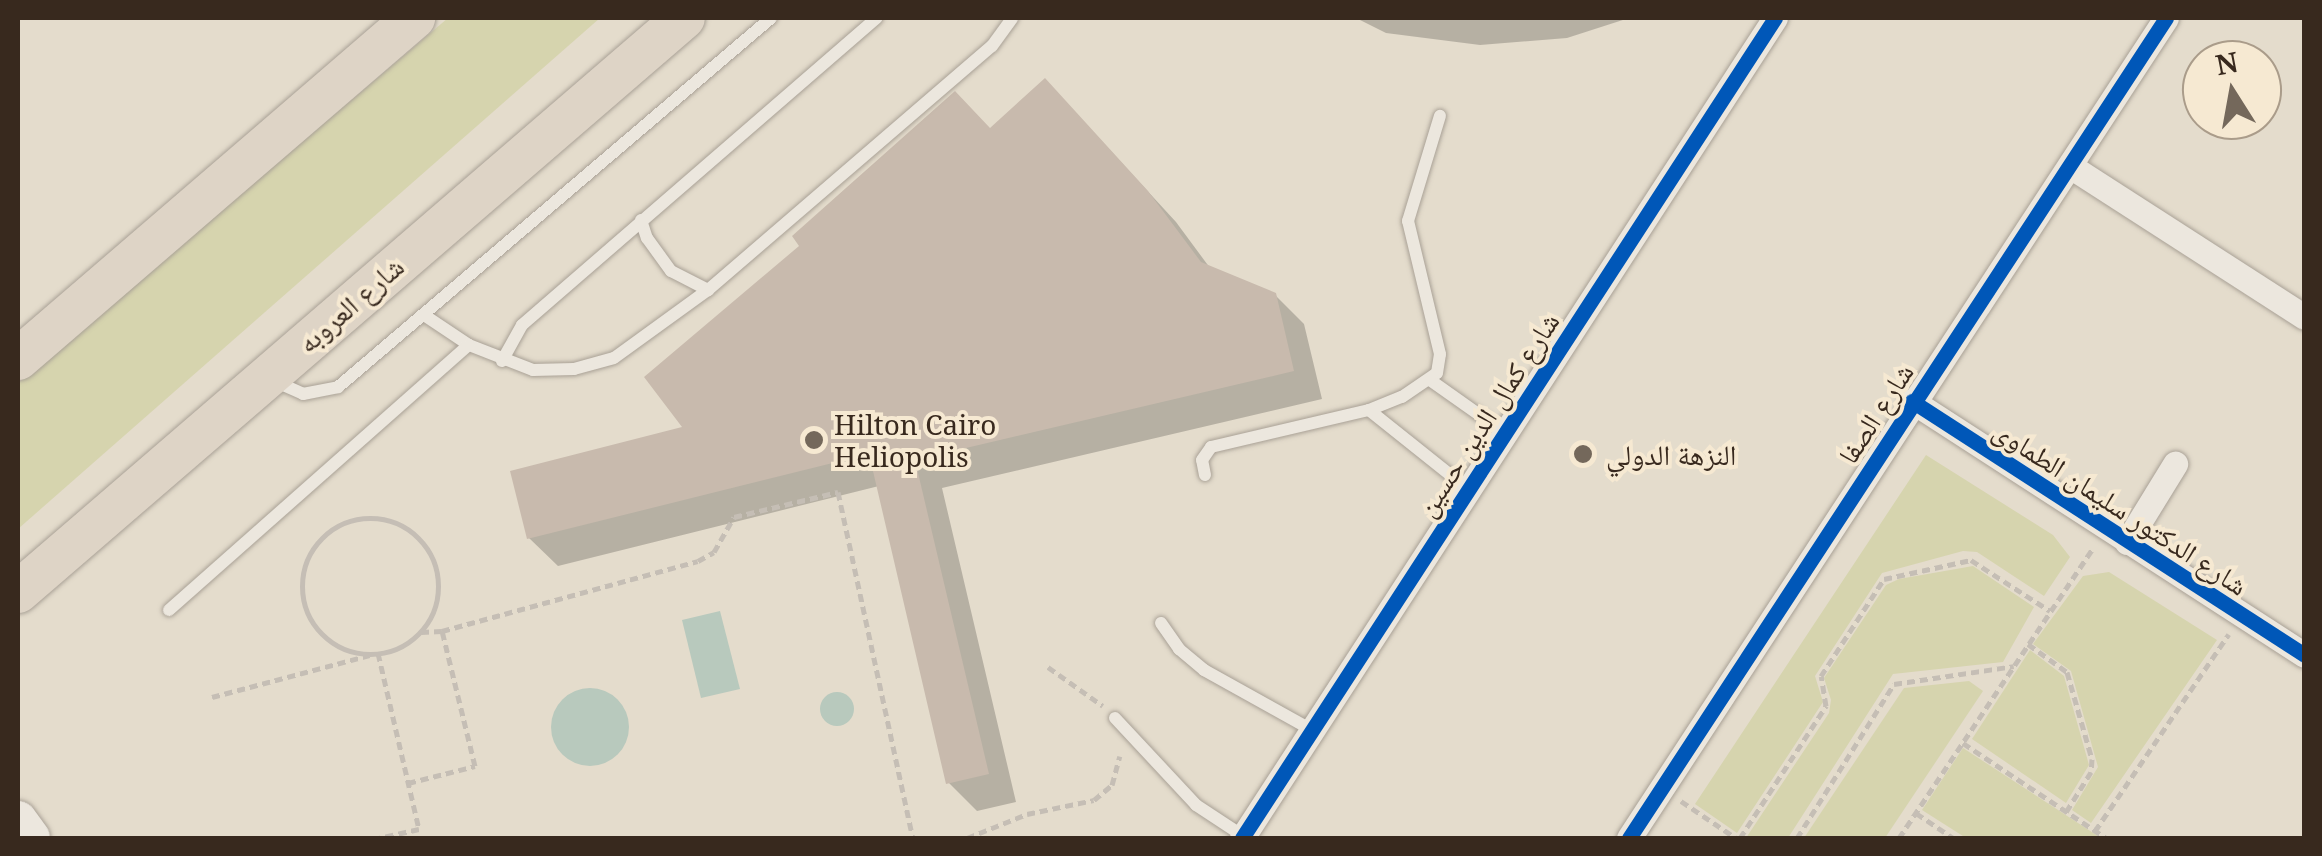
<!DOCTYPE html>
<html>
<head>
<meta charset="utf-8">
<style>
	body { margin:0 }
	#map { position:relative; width:2322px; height:856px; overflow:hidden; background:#e4dccc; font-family:"Noto Serif","Noto Naskh Arabic",serif }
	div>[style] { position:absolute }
	.green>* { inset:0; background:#d6d4ae }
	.water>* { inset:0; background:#b8c9bd }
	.round { border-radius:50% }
	.shadow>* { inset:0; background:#0003 }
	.building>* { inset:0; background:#c8baad }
	.path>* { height:5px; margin-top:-2.5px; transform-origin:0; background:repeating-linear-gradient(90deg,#c5beb5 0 8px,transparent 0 13px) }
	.path>.ring { margin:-2.5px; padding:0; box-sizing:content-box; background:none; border:5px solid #c5beb5; border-radius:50% }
	.roads { filter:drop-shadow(0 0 2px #a9a196) drop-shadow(0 0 2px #a9a196) }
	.service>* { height:12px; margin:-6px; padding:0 6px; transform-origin:6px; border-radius:6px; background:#ece7de }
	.minor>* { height:25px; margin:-12.5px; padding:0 12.5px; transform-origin:12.5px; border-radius:12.5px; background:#ece7de }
	.secondary>* { height:38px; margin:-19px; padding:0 19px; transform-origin:19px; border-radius:19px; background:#ece7de }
	.trunk>* { height:42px; margin:-21px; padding:0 21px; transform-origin:21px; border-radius:21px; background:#ded4c6 }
	.cycleway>* { height:15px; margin:-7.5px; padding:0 7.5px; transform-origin:7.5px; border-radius:7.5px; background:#0057b8 }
	.dots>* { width:28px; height:28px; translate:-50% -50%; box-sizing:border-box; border:5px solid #f6e9d2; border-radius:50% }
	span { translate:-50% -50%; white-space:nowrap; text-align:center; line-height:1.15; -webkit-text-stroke:8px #f6e9d2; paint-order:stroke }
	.street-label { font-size:28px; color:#38291e }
	.poi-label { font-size:28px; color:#38291e }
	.left { translate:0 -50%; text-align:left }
	.frame { position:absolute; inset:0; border:20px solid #38291e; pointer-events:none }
	.north { position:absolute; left:2182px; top:40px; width:100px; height:100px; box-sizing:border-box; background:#f6e9d2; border:2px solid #aa9c8a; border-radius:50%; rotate:349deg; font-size:28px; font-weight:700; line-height:40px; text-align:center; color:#38291e }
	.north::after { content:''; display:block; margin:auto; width:35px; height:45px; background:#74685b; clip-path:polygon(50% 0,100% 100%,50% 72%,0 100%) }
</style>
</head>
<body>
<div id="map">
	<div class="green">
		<div style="clip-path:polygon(448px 18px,600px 18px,18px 529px,18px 383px)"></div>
		<div style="clip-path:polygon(1926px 455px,2053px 535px,2070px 557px,2044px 596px,1977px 552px,1963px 551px,1882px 573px,1815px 676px,1823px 702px,1737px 833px,1695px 804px)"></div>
		<div style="clip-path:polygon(1973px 566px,2034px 607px,2003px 662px,1893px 674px,1788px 838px,1746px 838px,1829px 713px,1831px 700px,1824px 678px,1886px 585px,1899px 579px)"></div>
		<div style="clip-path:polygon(2109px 572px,2217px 640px,2091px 823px,2072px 810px,2098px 767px,2071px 671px,2033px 644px,2083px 576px)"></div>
		<div style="clip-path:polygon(2030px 650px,2064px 676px,2089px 765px,2066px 803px,1972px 739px)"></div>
		<div style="clip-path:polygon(1969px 681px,1983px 691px,1885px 838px,1804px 838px,1904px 688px)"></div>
		<div style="clip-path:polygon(1963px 748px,2101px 838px,1966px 838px,1922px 810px)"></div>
	</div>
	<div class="water">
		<div style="clip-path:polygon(720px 611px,740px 689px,701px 698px,682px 620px)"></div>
		<div class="round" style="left:551px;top:688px;width:78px;height:78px"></div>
		<div class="round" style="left:820px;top:692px;width:34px;height:34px"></div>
	</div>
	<div class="shadow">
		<div style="clip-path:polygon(1356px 18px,1629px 18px,1567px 38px,1480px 45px,1386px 33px)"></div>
		<div style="clip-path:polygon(1073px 110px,1176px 222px,1210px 268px,1275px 295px,1304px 324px,1322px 399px,942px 488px,1016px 802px,977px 811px,948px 782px,879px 486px,558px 566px,529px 538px,686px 429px)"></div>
	</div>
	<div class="building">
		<div style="clip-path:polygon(1045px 78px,1148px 191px,1201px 262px,1276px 293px,1294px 371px,915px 460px,989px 774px,946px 784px,869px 454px,527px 539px,510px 471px,682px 427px,644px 377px,799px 246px,792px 236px,955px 91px,990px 128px)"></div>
	</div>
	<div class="path">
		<div class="ring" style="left:302px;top:518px;width:131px;height:131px"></div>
		<div style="left:421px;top:632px;width:21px;rotate:-3deg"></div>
		<div style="left:442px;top:631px;width:265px;rotate:-15.3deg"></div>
		<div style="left:698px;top:561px;width:18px;rotate:-29deg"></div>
		<div style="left:714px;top:552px;width:40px;rotate:-60.3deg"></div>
		<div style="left:734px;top:517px;width:107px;rotate:-13.5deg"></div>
		<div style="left:838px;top:492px;width:354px;rotate:77.8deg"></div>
		<div style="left:2028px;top:644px;width:48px;rotate:35.7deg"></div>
		<div style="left:2067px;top:672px;width:91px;rotate:74deg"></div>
		<div style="left:2092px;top:759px;width:13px;rotate:94deg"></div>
		<div style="left:2091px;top:772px;width:47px;rotate:122deg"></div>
		<div style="left:378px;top:653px;width:181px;rotate:76.9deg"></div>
		<div style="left:419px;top:829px;width:41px;rotate:167.3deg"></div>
		<div style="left:1048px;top:667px;width:67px;rotate:35.3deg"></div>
		<div style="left:212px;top:697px;width:163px;rotate:-14.9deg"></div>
		<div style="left:1963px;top:743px;width:172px;rotate:33.6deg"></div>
		<div style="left:408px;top:783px;width:69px;rotate:-14.2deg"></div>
		<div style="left:475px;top:766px;width:139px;rotate:-103.7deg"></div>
		<div style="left:1681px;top:801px;width:66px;rotate:33.9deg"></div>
		<div style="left:1916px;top:813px;width:45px;rotate:34deg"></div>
		<div style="left:2095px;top:831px;width:238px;rotate:-55.8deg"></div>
		<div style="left:967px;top:838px;width:65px;rotate:-21.8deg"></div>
		<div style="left:1027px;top:814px;width:68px;rotate:-11.8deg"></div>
		<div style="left:1094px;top:800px;width:23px;rotate:-40deg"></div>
		<div style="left:1112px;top:785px;width:30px;rotate:-75deg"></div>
		<div style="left:1740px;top:838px;width:158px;rotate:-56.9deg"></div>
		<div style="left:1826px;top:706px;width:30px;rotate:-99deg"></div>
		<div style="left:1821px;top:676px;width:116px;rotate:-57deg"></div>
		<div style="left:1884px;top:579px;width:89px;rotate:-12.3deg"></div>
		<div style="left:1971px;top:560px;width:94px;rotate:32.8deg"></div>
		<div style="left:1797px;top:838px;width:182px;rotate:-57.8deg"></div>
		<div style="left:1894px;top:684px;width:121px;rotate:-8.5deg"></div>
		<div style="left:1899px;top:838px;width:349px;rotate:-56.2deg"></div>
	</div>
	<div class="roads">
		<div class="service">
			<div style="left:641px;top:220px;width:19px;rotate:72deg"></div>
			<div style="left:647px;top:238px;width:41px;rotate:54deg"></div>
			<div style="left:671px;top:271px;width:42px;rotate:27.2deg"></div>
			<div style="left:424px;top:315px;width:54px;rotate:33.7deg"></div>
			<div style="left:469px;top:345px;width:69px;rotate:21.3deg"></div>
			<div style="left:533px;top:370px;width:41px;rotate:-1.4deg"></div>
			<div style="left:574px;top:369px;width:41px;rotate:-15.4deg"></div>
			<div style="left:614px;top:358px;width:116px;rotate:-35.9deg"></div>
			<div style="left:708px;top:290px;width:374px;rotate:-40.7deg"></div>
			<div style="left:992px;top:46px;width:34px;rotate:-54deg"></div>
			<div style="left:502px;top:361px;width:41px;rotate:-60.9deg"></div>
			<div style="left:522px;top:325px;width:469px;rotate:-40.9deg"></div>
			<div style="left:272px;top:380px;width:34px;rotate:24deg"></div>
			<div style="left:303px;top:394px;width:36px;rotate:-11deg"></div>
			<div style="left:338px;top:387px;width:569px;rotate:-40.44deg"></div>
			<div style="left:1430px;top:380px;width:92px;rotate:35.2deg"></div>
			<div style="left:1369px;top:410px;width:127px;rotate:38.6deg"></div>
			<div style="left:1205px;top:475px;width:15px;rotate:-101deg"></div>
			<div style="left:1202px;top:460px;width:16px;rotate:-55deg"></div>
			<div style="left:1211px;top:447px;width:162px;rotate:-13.2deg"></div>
			<div style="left:1369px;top:410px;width:35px;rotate:-22deg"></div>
			<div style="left:1402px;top:397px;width:42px;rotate:-34.4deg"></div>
			<div style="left:1437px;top:373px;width:19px;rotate:-81deg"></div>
			<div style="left:1440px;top:354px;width:137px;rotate:-103.5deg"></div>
			<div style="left:1408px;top:221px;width:110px;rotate:-73.1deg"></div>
			<div style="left:169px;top:610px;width:400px;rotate:-41.5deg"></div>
			<div style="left:1161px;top:623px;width:32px;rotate:55deg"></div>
			<div style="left:1179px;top:649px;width:33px;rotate:40deg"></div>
			<div style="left:1204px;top:670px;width:124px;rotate:29.1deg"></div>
			<div style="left:1115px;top:718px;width:119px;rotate:47deg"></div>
			<div style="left:1196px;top:805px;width:56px;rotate:33.4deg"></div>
		</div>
		<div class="minor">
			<div style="left:2070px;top:166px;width:278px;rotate:32.8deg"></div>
			<div style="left:1912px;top:401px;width:467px;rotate:32.9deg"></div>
			<div style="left:2127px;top:542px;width:92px;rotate:-58.4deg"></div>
			<div style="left:1242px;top:838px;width:978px;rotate:-56.98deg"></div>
			<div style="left:1629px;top:838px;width:980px;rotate:-56.78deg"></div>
		</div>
		<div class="secondary">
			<div style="left:18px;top:820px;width:22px;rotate:54deg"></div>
		</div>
		<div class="trunk">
			<div style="left:18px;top:359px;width:523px;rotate:-40.73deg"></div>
			<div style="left:18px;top:592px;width:879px;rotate:-40.76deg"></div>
		</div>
	</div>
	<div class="cycleway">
		<div style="left:1912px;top:401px;width:467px;rotate:32.9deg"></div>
		<div style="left:1242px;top:838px;width:978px;rotate:-56.98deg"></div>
		<div style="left:1629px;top:838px;width:980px;rotate:-56.78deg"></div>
	</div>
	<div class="dots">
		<div style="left:814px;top:440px;background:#74685b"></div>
		<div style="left:1583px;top:454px;background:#74685b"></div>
	</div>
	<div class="street-label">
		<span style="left:350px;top:304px;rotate:-41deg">شارع العروبه</span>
		<span style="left:1875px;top:413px;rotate:-57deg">شارع الصفا</span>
		<span style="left:1487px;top:414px;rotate:-57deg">شارع كمال الدين حسين</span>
		<span style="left:2121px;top:507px;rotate:33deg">شارع الدكتور سليمان الطماوى</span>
	</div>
	<div class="poi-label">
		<span class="left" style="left:834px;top:440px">Hilton Cairo<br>Heliopolis</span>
		<span class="left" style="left:1606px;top:454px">النزهة الدولي</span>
	</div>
	<div class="frame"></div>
	<div class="north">N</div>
</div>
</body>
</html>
